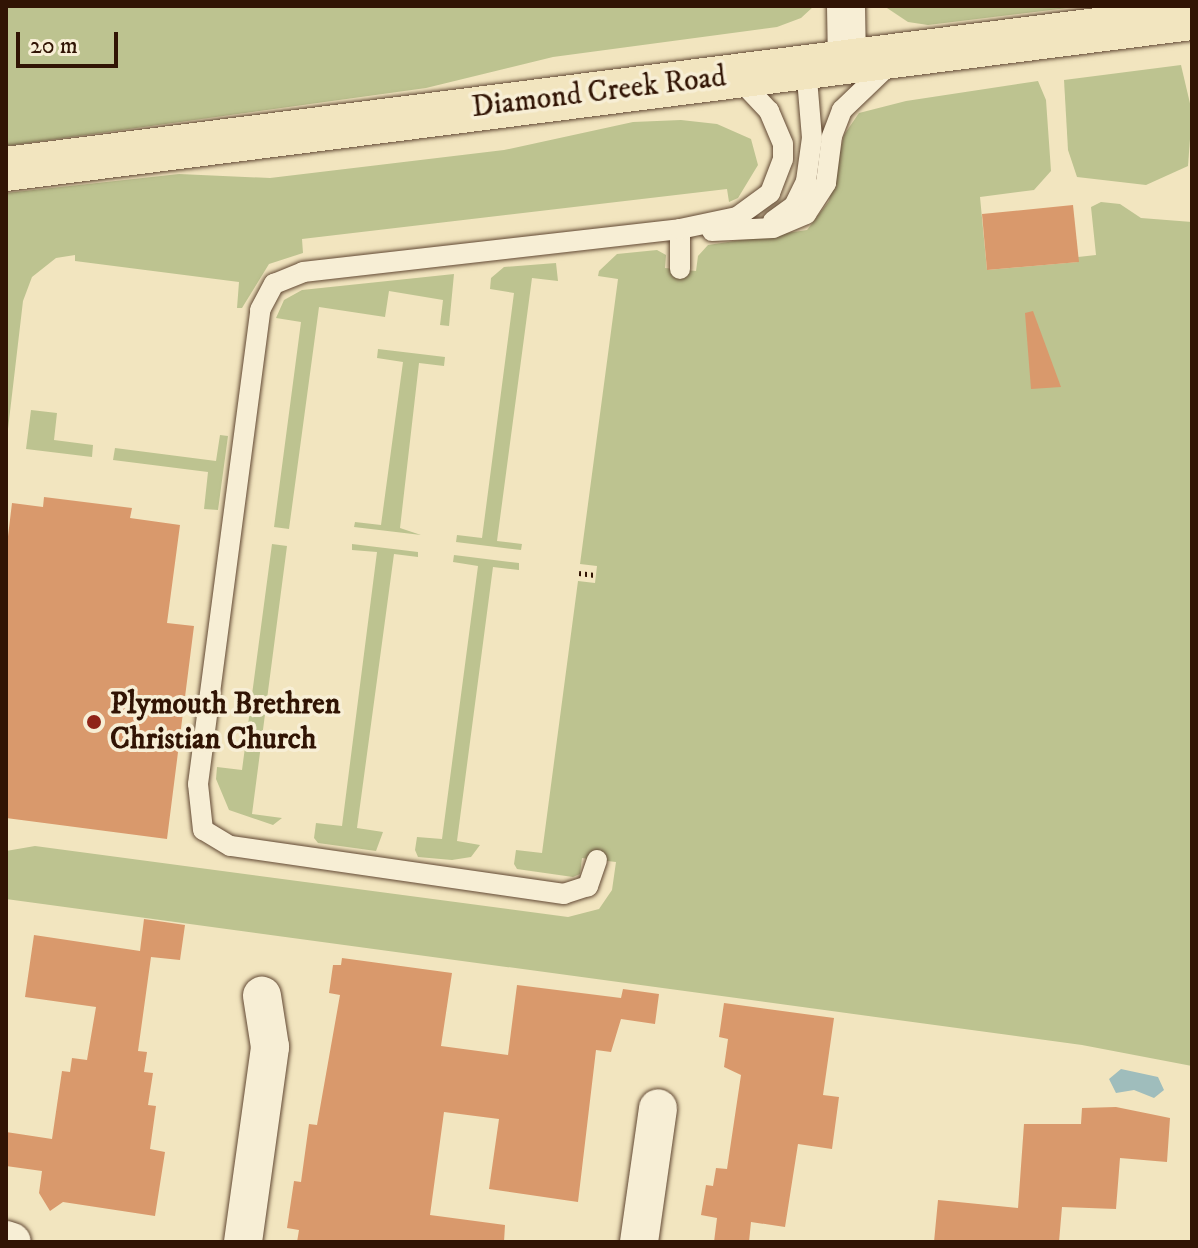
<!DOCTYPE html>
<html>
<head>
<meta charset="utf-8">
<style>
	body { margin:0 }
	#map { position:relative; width:1198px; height:1248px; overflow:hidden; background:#f2e5bf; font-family:"IM FELL DW Pica",serif }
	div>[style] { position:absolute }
	.green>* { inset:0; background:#bdc390 }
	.water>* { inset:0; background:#9fbdbc }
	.building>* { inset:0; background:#d9996c }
	.path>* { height:5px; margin-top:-2.5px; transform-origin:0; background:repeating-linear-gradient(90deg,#311404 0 2px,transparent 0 6px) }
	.roads { filter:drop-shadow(0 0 2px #614833) drop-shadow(0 0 2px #614833) }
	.service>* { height:20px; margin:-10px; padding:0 10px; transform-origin:10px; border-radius:10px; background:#f7eed5 }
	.minor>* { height:38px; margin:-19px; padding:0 19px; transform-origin:19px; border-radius:19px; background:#f7eed5 }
	.primary>* { height:44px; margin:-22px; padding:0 22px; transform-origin:22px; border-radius:22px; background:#f2e5bf }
	.dots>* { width:22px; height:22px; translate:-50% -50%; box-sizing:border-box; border:4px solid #f7eed5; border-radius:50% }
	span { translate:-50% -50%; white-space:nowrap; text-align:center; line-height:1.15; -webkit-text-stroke:7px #f7eed5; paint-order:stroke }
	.street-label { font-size:30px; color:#311404 }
	.poi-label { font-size:30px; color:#311404; font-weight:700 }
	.left { translate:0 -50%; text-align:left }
	.frame { position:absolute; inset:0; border:8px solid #311404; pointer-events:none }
	.scale { position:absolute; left:16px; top:32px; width:102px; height:36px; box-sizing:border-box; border:4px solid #311404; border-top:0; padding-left:10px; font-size:24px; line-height:28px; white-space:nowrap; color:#311404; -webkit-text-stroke:6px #f7eed5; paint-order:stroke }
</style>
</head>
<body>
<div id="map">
	<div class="green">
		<div style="clip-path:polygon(6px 6px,814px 6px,801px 18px,777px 27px,553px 57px,426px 88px,6px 146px)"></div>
		<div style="clip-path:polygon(884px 6px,1084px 6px,928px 25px,908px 22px)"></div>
		<div style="clip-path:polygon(1181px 65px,1192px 112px,1188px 166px,1146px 185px,1077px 177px,1068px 150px,1064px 80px)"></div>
		<div style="clip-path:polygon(1038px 81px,1046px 100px,1051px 171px,1034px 190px,980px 197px,987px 270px,1078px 262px,1078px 257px,1096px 255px,1091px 207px,1101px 202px,1120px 204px,1141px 218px,1192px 222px,1192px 1066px,1082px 1045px,6px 899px,6px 851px,35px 846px,568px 917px,599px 909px,612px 890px,616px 862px,582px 858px,580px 874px,573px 877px,517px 869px,514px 864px,516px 850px,542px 853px,578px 581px,595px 583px,597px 566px,580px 564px,618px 279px,598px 276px,599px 271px,617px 254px,657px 250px,666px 255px,665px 268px,696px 271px,698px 256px,708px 245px,807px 230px,829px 201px,844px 135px,859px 113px,906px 101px)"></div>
		<div style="clip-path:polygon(681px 120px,717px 124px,751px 139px,758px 165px,738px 198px,729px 202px,727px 189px,302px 239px,303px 253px,269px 264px,242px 308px,237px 308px,239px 282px,75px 261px,75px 255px,56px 258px,32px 277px,23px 301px,6px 446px,6px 193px,179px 174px,270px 178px,504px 150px,633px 122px)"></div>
		<div style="clip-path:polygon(556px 263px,558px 281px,532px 278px,497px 541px,522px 544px,521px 550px,456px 542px,457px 535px,482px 538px,514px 293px,490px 289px,491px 278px,504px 267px)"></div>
		<div style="clip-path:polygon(454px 274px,449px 326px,440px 325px,443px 300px,389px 291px,385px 317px,319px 307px,289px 529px,274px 527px,301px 322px,276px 318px,284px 300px,302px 290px)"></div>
		<div style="clip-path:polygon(378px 349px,445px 357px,444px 366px,419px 363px,400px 528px,421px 535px,354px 527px,355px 522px,381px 525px,403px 362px,377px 358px)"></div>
		<div style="clip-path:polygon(31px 410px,57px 413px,54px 440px,93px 445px,92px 457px,26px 449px)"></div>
		<div style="clip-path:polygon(220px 435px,228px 436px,218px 510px,204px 509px,208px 472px,113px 460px,115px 448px,216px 461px)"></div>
		<div style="clip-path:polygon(272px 544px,287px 546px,252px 814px,282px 818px,273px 825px,229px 810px,216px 779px,217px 767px,242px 770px)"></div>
		<div style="clip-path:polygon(352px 544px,418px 552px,418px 557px,394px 554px,357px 828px,383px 832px,376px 851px,318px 843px,314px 838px,316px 823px,342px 826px,377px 552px,352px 550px)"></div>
		<div style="clip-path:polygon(454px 555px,519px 563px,519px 570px,493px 567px,457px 841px,480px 845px,471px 857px,452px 860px,418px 857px,415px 850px,417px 837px,442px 839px,478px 566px,453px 562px)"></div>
	</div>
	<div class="water">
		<div style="clip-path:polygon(1121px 1069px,1158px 1077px,1164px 1090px,1154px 1098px,1134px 1090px,1116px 1093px,1109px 1079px)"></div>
	</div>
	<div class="building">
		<div style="clip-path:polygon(1073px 205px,1079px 262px,987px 270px,982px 214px)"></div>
		<div style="clip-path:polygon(1033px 311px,1061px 387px,1031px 389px,1025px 313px)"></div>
		<div style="clip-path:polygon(44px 497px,132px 508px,130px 518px,180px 525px,167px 623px,194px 626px,167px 839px,6px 818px,6px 553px,12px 503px,43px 507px)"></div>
		<div style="clip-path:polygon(144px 919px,185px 925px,180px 960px,151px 957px,138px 1051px,147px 1052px,144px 1072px,153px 1073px,148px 1105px,156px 1106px,150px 1149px,165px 1152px,155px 1216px,63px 1202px,50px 1211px,39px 1193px,42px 1171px,6px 1166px,6px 1132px,52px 1139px,62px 1071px,70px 1072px,72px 1058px,87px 1060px,96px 1007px,25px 997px,34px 935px,140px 951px)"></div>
		<div style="clip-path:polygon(342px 958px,452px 973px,441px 1046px,508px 1055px,517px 985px,621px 998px,623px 989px,659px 994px,655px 1024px,621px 1019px,611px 1052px,596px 1050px,578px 1202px,489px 1189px,499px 1119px,444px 1112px,430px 1215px,505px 1225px,504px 1242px,297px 1242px,299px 1230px,287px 1228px,294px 1181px,301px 1182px,309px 1124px,317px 1125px,340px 995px,329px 993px,333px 965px,341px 965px)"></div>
		<div style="clip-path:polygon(724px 1003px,834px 1018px,823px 1095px,839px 1097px,832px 1149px,798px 1144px,785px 1227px,751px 1222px,749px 1242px,714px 1242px,717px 1218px,701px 1215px,706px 1185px,713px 1186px,716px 1168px,727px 1169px,741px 1075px,724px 1067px,728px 1039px,719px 1037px)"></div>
		<div style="clip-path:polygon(1116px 1107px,1170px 1118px,1167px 1162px,1120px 1158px,1116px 1209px,1062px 1207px,1059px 1242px,934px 1242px,938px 1200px,1018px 1208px,1024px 1124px,1081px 1124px,1082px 1108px)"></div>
	</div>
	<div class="path">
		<div style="left:579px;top:573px;width:16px;rotate:7deg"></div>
	</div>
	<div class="roads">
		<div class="service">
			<div style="left:773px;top:221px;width:26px;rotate:-36deg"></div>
			<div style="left:794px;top:206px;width:28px;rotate:-64deg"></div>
			<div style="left:806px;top:181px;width:43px;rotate:-82.1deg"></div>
			<div style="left:812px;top:138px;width:71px;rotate:-94.8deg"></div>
			<div style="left:680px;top:229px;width:40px;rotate:90deg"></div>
			<div style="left:712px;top:231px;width:61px;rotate:-2.8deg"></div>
			<div style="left:773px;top:228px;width:36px;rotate:-23deg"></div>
			<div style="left:806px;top:214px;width:37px;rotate:-57deg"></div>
			<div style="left:826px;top:183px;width:47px;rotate:-82.7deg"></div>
			<div style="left:832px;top:136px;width:28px;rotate:-69deg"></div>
			<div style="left:842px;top:110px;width:65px;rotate:-43.8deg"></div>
			<div style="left:597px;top:860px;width:28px;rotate:109deg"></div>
			<div style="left:588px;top:886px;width:25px;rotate:162deg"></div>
			<div style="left:564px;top:894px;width:337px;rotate:-171.8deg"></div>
			<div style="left:230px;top:846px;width:31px;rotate:-149deg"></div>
			<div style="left:203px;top:830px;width:46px;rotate:-96.2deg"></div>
			<div style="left:198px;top:784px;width:478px;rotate:-82.5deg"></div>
			<div style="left:260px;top:310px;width:30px;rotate:-62deg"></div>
			<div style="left:274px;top:284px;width:31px;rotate:-22deg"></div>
			<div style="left:303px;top:272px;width:379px;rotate:-6.5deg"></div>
			<div style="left:680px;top:229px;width:58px;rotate:-11.9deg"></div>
			<div style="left:737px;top:217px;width:41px;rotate:-36deg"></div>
			<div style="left:770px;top:193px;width:36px;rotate:-69deg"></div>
			<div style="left:783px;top:159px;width:15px;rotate:-90deg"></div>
			<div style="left:783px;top:144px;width:36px;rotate:-113deg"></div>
			<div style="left:769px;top:111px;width:44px;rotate:-133.2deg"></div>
		</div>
		<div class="minor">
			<div style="left:846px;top:6px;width:56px;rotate:89deg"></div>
			<div style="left:6px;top:1240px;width:6px;rotate:18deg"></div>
			<div style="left:243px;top:1242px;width:197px;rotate:-82.1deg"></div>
			<div style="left:270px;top:1047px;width:52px;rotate:-98.9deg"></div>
			<div style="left:639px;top:1242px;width:135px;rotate:-81.9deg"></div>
		</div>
		<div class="primary">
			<div style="left:6px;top:169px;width:1196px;rotate:-7.26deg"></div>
		</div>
	</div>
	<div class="dots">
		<div style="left:94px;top:722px;background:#8f2418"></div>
	</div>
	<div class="street-label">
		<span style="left:599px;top:93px;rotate:-7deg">Diamond Creek Road</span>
	</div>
	<div class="poi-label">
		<span class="left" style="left:110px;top:722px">Plymouth Brethren<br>Christian Church</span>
	</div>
	<div class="frame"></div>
	<div class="scale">20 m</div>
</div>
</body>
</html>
